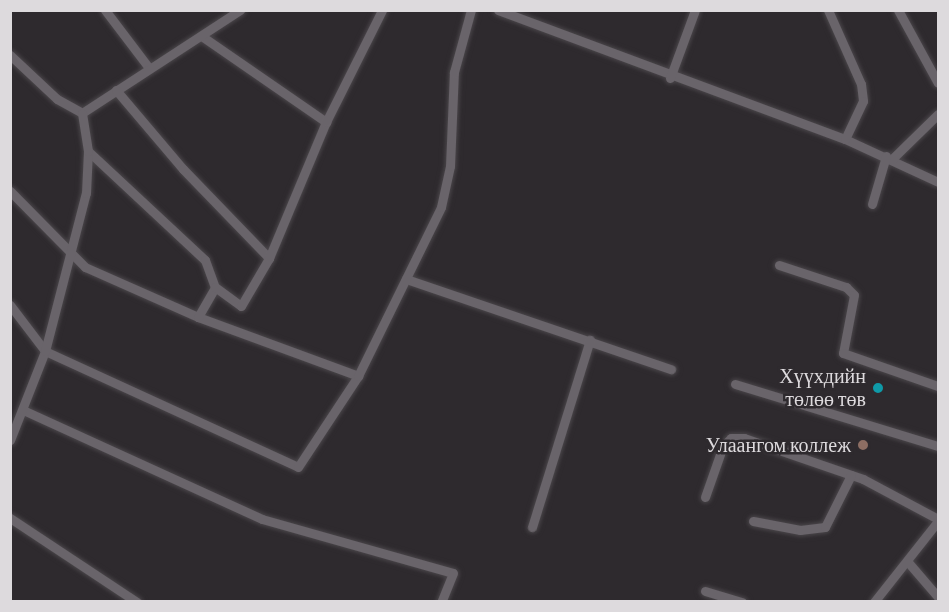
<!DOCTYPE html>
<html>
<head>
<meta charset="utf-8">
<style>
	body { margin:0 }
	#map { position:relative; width:949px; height:612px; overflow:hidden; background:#2e2a2e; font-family:"Crimson Pro",serif }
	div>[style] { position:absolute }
	.roads { filter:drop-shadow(0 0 2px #4a464a) drop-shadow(0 0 2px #4a464a) }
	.minor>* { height:9px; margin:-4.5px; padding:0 4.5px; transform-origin:4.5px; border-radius:4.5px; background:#69646a }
	.dots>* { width:16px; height:16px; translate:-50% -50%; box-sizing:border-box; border:3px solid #2e2a2e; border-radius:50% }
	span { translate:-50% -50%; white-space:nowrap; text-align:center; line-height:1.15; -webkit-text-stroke:5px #2e2a2e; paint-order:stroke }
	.poi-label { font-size:20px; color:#dddadd }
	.right { translate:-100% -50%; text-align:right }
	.frame { position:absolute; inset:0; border:12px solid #dddadd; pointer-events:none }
</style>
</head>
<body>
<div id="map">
	<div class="roads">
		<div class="minor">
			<div style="left:105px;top:10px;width:73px;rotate:52.8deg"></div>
			<div style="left:498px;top:10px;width:370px;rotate:20.4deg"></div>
			<div style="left:845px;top:139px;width:102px;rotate:24.8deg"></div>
			<div style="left:828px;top:10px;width:81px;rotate:66deg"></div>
			<div style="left:861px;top:84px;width:17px;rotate:83deg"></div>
			<div style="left:863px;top:101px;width:42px;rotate:115.3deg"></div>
			<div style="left:898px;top:10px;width:83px;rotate:61.3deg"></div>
			<div style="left:203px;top:37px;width:150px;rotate:34.6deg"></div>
			<div style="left:10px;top:55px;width:64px;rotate:43.1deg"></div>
			<div style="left:57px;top:99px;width:29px;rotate:29deg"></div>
			<div style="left:82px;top:113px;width:189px;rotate:-33.1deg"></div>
			<div style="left:670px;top:78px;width:72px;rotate:-69.8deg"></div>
			<div style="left:116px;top:90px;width:104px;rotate:49.7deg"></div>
			<div style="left:183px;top:169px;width:124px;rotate:46deg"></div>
			<div style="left:88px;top:151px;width:160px;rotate:43deg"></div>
			<div style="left:205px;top:260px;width:29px;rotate:70deg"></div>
			<div style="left:892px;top:159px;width:64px;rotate:-44.4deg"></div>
			<div style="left:10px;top:191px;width:107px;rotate:45.4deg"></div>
			<div style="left:85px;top:267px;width:124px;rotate:23.9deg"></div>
			<div style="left:198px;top:317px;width:171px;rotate:20.2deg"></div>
			<div style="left:872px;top:204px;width:50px;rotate:-73.7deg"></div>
			<div style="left:779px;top:265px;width:71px;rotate:18.2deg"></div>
			<div style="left:846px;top:287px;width:11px;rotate:45deg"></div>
			<div style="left:854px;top:295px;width:59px;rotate:100.7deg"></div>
			<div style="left:843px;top:353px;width:101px;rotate:19.2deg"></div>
			<div style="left:406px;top:279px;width:280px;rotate:18.8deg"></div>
			<div style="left:10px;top:305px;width:58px;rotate:52.7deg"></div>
			<div style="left:45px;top:351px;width:278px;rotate:24.6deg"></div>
			<div style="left:298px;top:467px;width:109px;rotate:-56.6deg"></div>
			<div style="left:358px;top:376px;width:188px;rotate:-63.8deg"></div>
			<div style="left:441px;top:207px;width:42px;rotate:-77.6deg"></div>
			<div style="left:450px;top:166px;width:94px;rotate:-87.6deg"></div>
			<div style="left:454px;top:72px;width:64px;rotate:-74.7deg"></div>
			<div style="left:198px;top:317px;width:34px;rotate:-60deg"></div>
			<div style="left:215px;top:287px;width:32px;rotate:36deg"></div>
			<div style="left:241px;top:306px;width:56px;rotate:-59.7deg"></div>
			<div style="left:269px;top:258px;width:147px;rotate:-67.3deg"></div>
			<div style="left:326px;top:122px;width:125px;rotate:-63.4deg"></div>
			<div style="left:735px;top:384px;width:212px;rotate:17deg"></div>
			<div style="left:23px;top:410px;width:263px;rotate:24.5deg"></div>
			<div style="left:262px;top:519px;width:198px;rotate:15.8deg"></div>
			<div style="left:453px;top:573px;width:31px;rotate:112deg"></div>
			<div style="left:10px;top:440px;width:96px;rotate:-68.5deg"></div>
			<div style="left:45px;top:351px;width:163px;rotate:-75.5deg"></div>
			<div style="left:86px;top:193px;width:42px;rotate:-87.3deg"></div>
			<div style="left:88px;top:151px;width:38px;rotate:-99deg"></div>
			<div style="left:705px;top:497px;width:54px;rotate:-70.6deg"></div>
			<div style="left:723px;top:446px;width:11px;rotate:-45deg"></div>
			<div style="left:731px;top:438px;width:13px"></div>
			<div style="left:744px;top:438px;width:126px;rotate:19deg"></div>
			<div style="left:863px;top:479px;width:85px;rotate:28.1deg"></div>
			<div style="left:10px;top:518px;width:152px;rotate:33.5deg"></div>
			<div style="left:753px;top:521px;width:48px;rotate:10.8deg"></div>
			<div style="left:800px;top:530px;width:25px;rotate:-7deg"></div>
			<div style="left:825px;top:527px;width:58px;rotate:-63.4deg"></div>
			<div style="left:532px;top:527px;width:196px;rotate:-72.8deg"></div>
			<div style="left:907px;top:561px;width:48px;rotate:49.3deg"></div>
			<div style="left:705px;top:591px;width:39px;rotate:17deg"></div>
			<div style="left:874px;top:602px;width:103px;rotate:-51.7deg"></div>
		</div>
	</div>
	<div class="dots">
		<div style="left:878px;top:388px;background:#0f9aa8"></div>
		<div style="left:863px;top:445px;background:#8d6e63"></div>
	</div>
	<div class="poi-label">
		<span class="right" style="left:866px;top:388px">Хүүхдийн<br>төлөө төв</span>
		<span class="right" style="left:851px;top:445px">Улаангом коллеж</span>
	</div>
	<div class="frame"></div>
</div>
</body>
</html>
